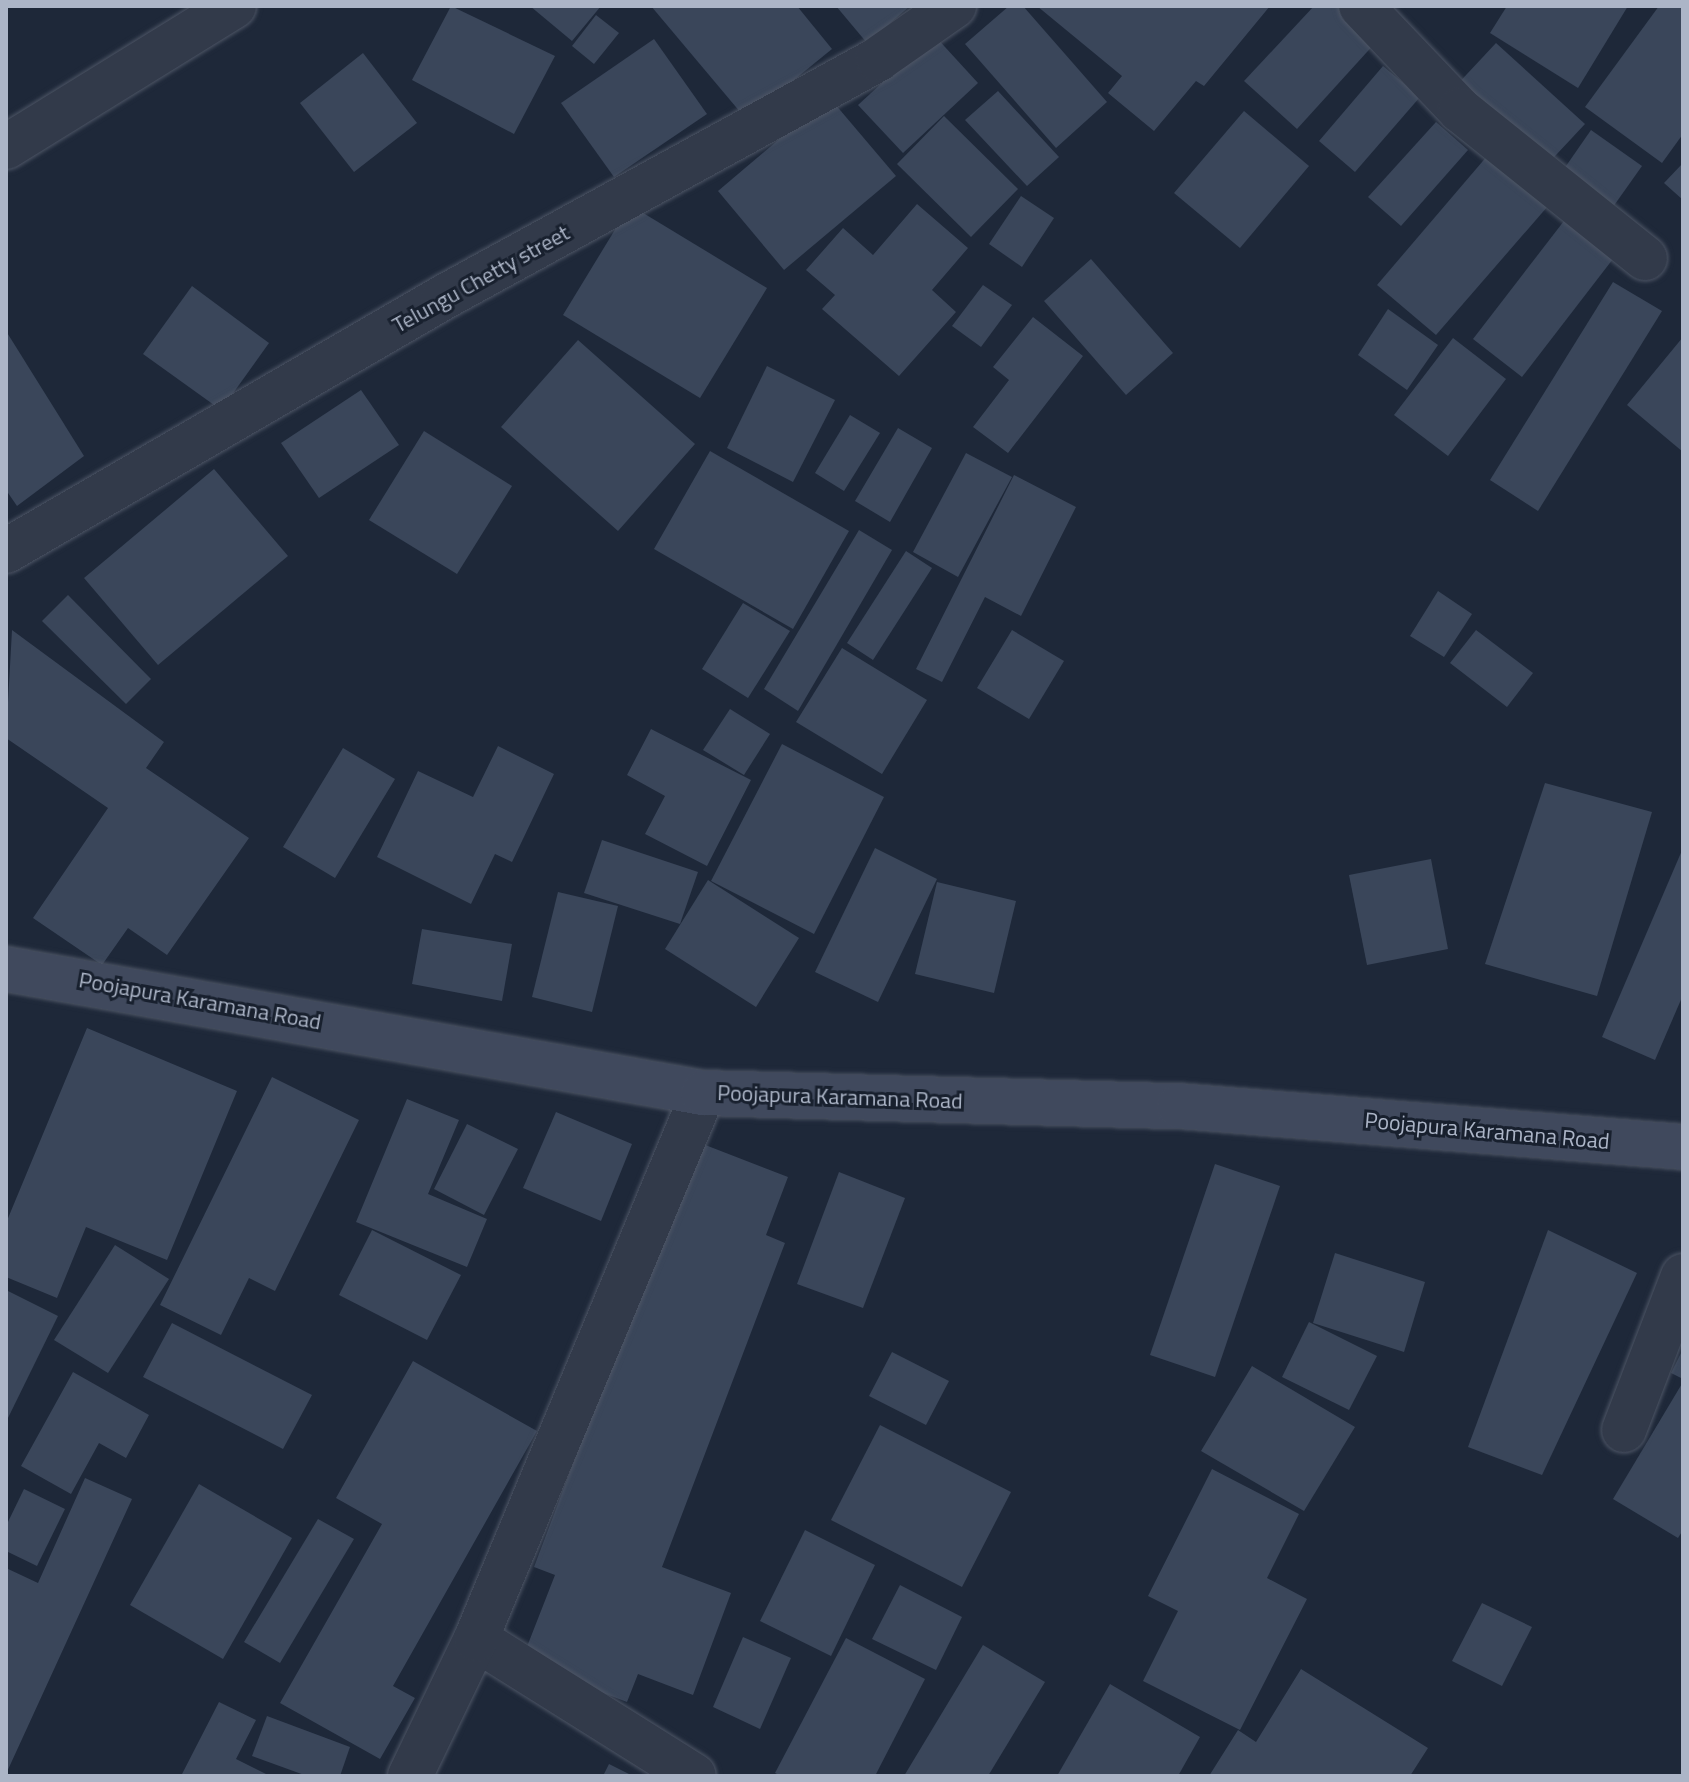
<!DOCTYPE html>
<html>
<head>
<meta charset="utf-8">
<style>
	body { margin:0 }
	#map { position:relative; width:1689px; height:1782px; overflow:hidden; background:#1e2839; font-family:"Titillium Web",sans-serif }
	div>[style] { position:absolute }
	.building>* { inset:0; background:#3a465a }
	.roads { filter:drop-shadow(0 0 2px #4d5565) drop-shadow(0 0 2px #4d5565) }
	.street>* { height:44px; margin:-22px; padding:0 22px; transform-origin:22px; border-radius:22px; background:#323a4a }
	.secondary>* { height:44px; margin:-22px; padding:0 22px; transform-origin:22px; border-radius:22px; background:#40495d }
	span { translate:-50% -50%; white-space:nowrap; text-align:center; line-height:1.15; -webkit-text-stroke:6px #18202e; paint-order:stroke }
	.street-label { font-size:22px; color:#acb5c7 }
	.frame { position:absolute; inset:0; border:8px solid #acb5c7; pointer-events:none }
</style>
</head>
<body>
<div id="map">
	<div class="building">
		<div style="clip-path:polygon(451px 6px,555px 56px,514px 134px,412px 80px)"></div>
		<div style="clip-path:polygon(530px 6px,601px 6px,572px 41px)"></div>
		<div style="clip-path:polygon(651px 6px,797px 6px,832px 49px,746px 119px)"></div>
		<div style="clip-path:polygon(836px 6px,910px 6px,867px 43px)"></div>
		<div style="clip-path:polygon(1009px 6px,1023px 6px,1107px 102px,1056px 148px,965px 44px)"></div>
		<div style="clip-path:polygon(1037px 6px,1270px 6px,1204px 86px,1196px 81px,1154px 131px,1108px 93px,1122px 76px)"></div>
		<div style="clip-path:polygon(1314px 6px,1337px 6px,1377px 41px,1297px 129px,1244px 81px)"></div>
		<div style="clip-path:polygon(1507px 6px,1628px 6px,1578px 88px,1490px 33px)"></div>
		<div style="clip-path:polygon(1659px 6px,1683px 6px,1683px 134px,1662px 163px,1585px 107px)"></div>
		<div style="clip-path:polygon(596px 15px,619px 33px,594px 64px,572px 46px)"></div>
		<div style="clip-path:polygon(934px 35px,978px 83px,903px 153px,858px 105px)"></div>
		<div style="clip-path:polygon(654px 39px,707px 114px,614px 177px,561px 103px)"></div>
		<div style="clip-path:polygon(1496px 43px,1585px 124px,1542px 170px,1453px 89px)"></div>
		<div style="clip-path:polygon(363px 53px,417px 123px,354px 172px,300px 103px)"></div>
		<div style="clip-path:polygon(1383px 66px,1420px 97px,1355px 172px,1319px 141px)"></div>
		<div style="clip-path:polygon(998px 91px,1059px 157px,1027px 186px,965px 120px)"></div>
		<div style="clip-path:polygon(829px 97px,896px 176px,784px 270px,718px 191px)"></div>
		<div style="clip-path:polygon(1244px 111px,1309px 166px,1240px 248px,1174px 193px)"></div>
		<div style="clip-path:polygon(944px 116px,1018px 189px,971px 237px,897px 164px)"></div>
		<div style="clip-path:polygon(1436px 122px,1468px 150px,1401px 226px,1368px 197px)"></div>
		<div style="clip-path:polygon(1591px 130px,1642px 166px,1608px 214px,1557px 179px)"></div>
		<div style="clip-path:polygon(1488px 155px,1548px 206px,1436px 335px,1377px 285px)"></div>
		<div style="clip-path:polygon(1683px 163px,1683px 200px,1664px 183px)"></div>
		<div style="clip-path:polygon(1021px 196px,1054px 218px,1022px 267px,989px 244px)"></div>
		<div style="clip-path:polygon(917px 204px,968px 248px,932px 290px,956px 312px,899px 376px,822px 309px,835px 295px,806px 270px,843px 228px,873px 255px)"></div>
		<div style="clip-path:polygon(630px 205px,767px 288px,700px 398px,563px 315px)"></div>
		<div style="clip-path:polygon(1567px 217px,1616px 255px,1522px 377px,1473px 339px)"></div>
		<div style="clip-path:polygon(1091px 259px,1173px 353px,1126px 395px,1044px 301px)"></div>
		<div style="clip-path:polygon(1613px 282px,1662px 311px,1538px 511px,1490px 480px)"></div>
		<div style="clip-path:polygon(983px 285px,1012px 305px,981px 347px,952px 326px)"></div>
		<div style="clip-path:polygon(192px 286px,269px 343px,221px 410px,143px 354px)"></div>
		<div style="clip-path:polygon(1388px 309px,1438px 345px,1407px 390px,1358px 355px)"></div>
		<div style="clip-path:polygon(1033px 317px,1083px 356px,1008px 453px,973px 427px,1009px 380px,993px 367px)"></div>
		<div style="clip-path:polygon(6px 331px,84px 456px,17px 506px,6px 490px)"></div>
		<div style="clip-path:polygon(1683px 337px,1683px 452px,1627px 405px)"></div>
		<div style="clip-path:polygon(1453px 338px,1506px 379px,1448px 456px,1394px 415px)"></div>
		<div style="clip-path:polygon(578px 340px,695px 444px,618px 531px,501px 427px)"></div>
		<div style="clip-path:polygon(767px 366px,835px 400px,793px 482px,727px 448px)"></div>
		<div style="clip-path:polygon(361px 390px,399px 445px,319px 498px,281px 443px)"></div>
		<div style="clip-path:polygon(850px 415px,880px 433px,844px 491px,815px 473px)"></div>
		<div style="clip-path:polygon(898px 428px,932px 448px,890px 522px,855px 501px)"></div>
		<div style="clip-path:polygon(424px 431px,512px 486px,457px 574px,369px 520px)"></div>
		<div style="clip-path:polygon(710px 451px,849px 531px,793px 629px,654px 549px)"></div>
		<div style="clip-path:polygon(966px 453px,1012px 477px,958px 577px,913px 552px)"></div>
		<div style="clip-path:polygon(214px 469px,288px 556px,158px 665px,84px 578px)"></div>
		<div style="clip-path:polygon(1014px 475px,1076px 507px,1021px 616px,985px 597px,942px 682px,916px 669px)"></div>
		<div style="clip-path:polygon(859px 530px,892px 550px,798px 711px,764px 689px)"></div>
		<div style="clip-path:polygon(906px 551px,932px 568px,873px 660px,847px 643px)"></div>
		<div style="clip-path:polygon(1438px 591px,1472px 614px,1444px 657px,1410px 636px)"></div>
		<div style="clip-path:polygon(68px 595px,151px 679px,126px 704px,42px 621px)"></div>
		<div style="clip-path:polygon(743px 603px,790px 631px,748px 698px,702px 669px)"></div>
		<div style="clip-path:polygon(12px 630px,164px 742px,146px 768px,249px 838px,167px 955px,128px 928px,102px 965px,33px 918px,108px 808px,6px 738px)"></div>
		<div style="clip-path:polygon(1012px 630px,1064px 661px,1029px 719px,977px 688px)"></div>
		<div style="clip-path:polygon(1476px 630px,1533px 673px,1507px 707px,1450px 663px)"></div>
		<div style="clip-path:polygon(842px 648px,927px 700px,882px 774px,796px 722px)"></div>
		<div style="clip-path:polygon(730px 709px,770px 734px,744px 775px,703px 750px)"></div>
		<div style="clip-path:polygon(651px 729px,751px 780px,707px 866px,645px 834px,665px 796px,627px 775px)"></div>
		<div style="clip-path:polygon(782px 744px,884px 797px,814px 934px,711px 881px)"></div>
		<div style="clip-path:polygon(498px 746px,554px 774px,512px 862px,495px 854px,471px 904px,377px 857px,418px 771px,473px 797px)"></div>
		<div style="clip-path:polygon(343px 748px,395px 779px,335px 878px,283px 847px)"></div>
		<div style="clip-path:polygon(1545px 783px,1652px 812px,1597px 996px,1485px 964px)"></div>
		<div style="clip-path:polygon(602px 840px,698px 872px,680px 924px,584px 893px)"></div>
		<div style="clip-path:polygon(875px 848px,937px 879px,878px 1002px,815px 972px)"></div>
		<div style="clip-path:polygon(1683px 848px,1683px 995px,1655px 1060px,1602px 1037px)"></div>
		<div style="clip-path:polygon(1431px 859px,1448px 949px,1367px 965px,1349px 875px)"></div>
		<div style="clip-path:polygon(708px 880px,799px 938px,756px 1007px,665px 949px)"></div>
		<div style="clip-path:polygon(937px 882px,1016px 901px,994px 993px,915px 974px)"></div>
		<div style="clip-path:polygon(558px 892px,618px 906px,592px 1012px,532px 997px)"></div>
		<div style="clip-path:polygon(422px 929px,512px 944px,502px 1001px,412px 984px)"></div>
		<div style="clip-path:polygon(87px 1028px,237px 1091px,167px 1260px,86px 1227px,57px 1298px,6px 1277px,6px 1223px)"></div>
		<div style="clip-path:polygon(272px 1077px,359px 1120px,275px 1291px,249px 1278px,221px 1335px,160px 1305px)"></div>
		<div style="clip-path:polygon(407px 1099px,459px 1120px,428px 1194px,487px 1219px,467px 1267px,356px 1222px)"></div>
		<div style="clip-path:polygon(556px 1112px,632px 1144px,601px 1221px,523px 1188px)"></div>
		<div style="clip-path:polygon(467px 1124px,518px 1149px,484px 1215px,434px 1189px)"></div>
		<div style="clip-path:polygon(695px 1141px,788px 1177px,766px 1235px,785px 1243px,662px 1567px,731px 1593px,693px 1695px,638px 1674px,627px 1702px,521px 1662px,555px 1575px,534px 1567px)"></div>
		<div style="clip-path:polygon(1215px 1164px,1280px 1186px,1215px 1377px,1150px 1355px)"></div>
		<div style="clip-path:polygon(839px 1172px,905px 1198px,863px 1308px,797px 1284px)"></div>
		<div style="clip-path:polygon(372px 1230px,461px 1275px,427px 1340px,339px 1295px)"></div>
		<div style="clip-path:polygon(1548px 1230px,1637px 1273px,1542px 1475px,1468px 1447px)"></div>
		<div style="clip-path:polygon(115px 1245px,169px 1279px,108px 1373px,54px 1340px)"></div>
		<div style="clip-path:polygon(1335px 1253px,1425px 1282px,1404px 1352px,1313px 1323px)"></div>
		<div style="clip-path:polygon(6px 1290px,58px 1316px,6px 1422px)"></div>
		<div style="clip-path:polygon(1309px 1322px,1377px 1356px,1349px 1410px,1282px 1377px)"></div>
		<div style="clip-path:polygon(172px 1323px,312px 1395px,283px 1449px,143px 1377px)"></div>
		<div style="clip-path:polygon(1683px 1349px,1683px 1379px,1671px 1373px)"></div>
		<div style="clip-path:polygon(892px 1352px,949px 1381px,926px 1425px,869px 1396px)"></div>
		<div style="clip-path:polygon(413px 1361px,537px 1431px,393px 1686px,415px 1698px,380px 1759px,280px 1703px,382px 1524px,336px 1498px)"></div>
		<div style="clip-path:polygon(1252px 1366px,1355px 1427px,1304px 1511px,1201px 1451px)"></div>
		<div style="clip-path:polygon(73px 1372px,149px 1415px,126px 1458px,99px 1443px,71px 1494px,21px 1466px)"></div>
		<div style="clip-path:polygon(1683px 1382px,1683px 1530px,1678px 1538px,1613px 1499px)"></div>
		<div style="clip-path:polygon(880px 1425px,1011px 1492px,962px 1587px,831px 1520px)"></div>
		<div style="clip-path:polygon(1212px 1469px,1299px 1514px,1267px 1578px,1307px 1599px,1240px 1730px,1143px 1681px,1178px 1611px,1148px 1596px)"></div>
		<div style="clip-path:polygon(85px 1478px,132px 1499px,6px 1774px,6px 1568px,38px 1583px)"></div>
		<div style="clip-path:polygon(199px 1484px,292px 1538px,223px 1659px,130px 1605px)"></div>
		<div style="clip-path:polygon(24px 1489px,65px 1509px,37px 1566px,6px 1551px,6px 1526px)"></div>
		<div style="clip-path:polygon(318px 1519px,354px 1539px,280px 1663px,244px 1642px)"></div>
		<div style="clip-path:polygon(805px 1530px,875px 1565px,831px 1656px,760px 1621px)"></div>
		<div style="clip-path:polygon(900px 1585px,962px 1617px,936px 1670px,872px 1639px)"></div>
		<div style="clip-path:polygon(1482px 1603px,1532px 1627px,1502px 1686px,1452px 1661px)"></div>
		<div style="clip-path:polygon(743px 1637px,791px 1658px,760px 1729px,713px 1707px)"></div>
		<div style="clip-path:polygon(846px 1638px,925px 1679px,875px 1776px,781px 1776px,775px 1773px)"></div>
		<div style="clip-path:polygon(983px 1645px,1045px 1682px,988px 1776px,904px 1776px)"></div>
		<div style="clip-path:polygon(1301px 1669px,1428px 1748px,1410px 1776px,1209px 1776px,1238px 1730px,1256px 1742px)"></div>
		<div style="clip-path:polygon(1110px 1684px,1200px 1737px,1178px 1776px,1057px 1776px)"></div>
		<div style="clip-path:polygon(219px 1702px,256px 1720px,236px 1759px,270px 1776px,181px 1776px)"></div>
		<div style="clip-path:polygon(267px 1716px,350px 1747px,340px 1776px,307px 1776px,252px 1756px)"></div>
		<div style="clip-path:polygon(609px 1764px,633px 1776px,603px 1776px)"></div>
	</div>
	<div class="roads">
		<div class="street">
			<div style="left:1361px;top:6px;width:144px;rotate:46.4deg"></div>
			<div style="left:1460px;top:110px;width:237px;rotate:38.7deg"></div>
			<div style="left:6px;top:147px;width:268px;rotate:-31.7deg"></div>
			<div style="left:6px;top:551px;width:506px;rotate:-30.11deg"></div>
			<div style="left:444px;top:297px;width:495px;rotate:-28.7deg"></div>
			<div style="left:878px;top:59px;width:93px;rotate:-34.9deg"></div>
			<div style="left:1624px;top:1430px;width:165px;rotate:-69deg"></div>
			<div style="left:476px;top:1639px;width:257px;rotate:32.1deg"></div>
			<div style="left:410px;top:1776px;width:152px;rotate:-64.3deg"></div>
			<div style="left:476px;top:1639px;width:591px;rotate:-67.42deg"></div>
		</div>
		<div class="secondary">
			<div style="left:6px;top:969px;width:708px;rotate:10.09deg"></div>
			<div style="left:703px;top:1093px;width:476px;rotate:1.6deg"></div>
			<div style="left:1179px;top:1106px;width:506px;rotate:4.65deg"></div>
		</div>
	</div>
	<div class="street-label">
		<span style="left:481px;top:279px;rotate:-29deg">Telungu Chetty street</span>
		<span style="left:200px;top:1001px;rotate:10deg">Poojapura Karamana Road</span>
		<span style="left:840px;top:1097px;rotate:2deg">Poojapura Karamana Road</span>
		<span style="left:1487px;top:1131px;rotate:5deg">Poojapura Karamana Road</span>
	</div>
	<div class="frame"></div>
</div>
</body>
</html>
